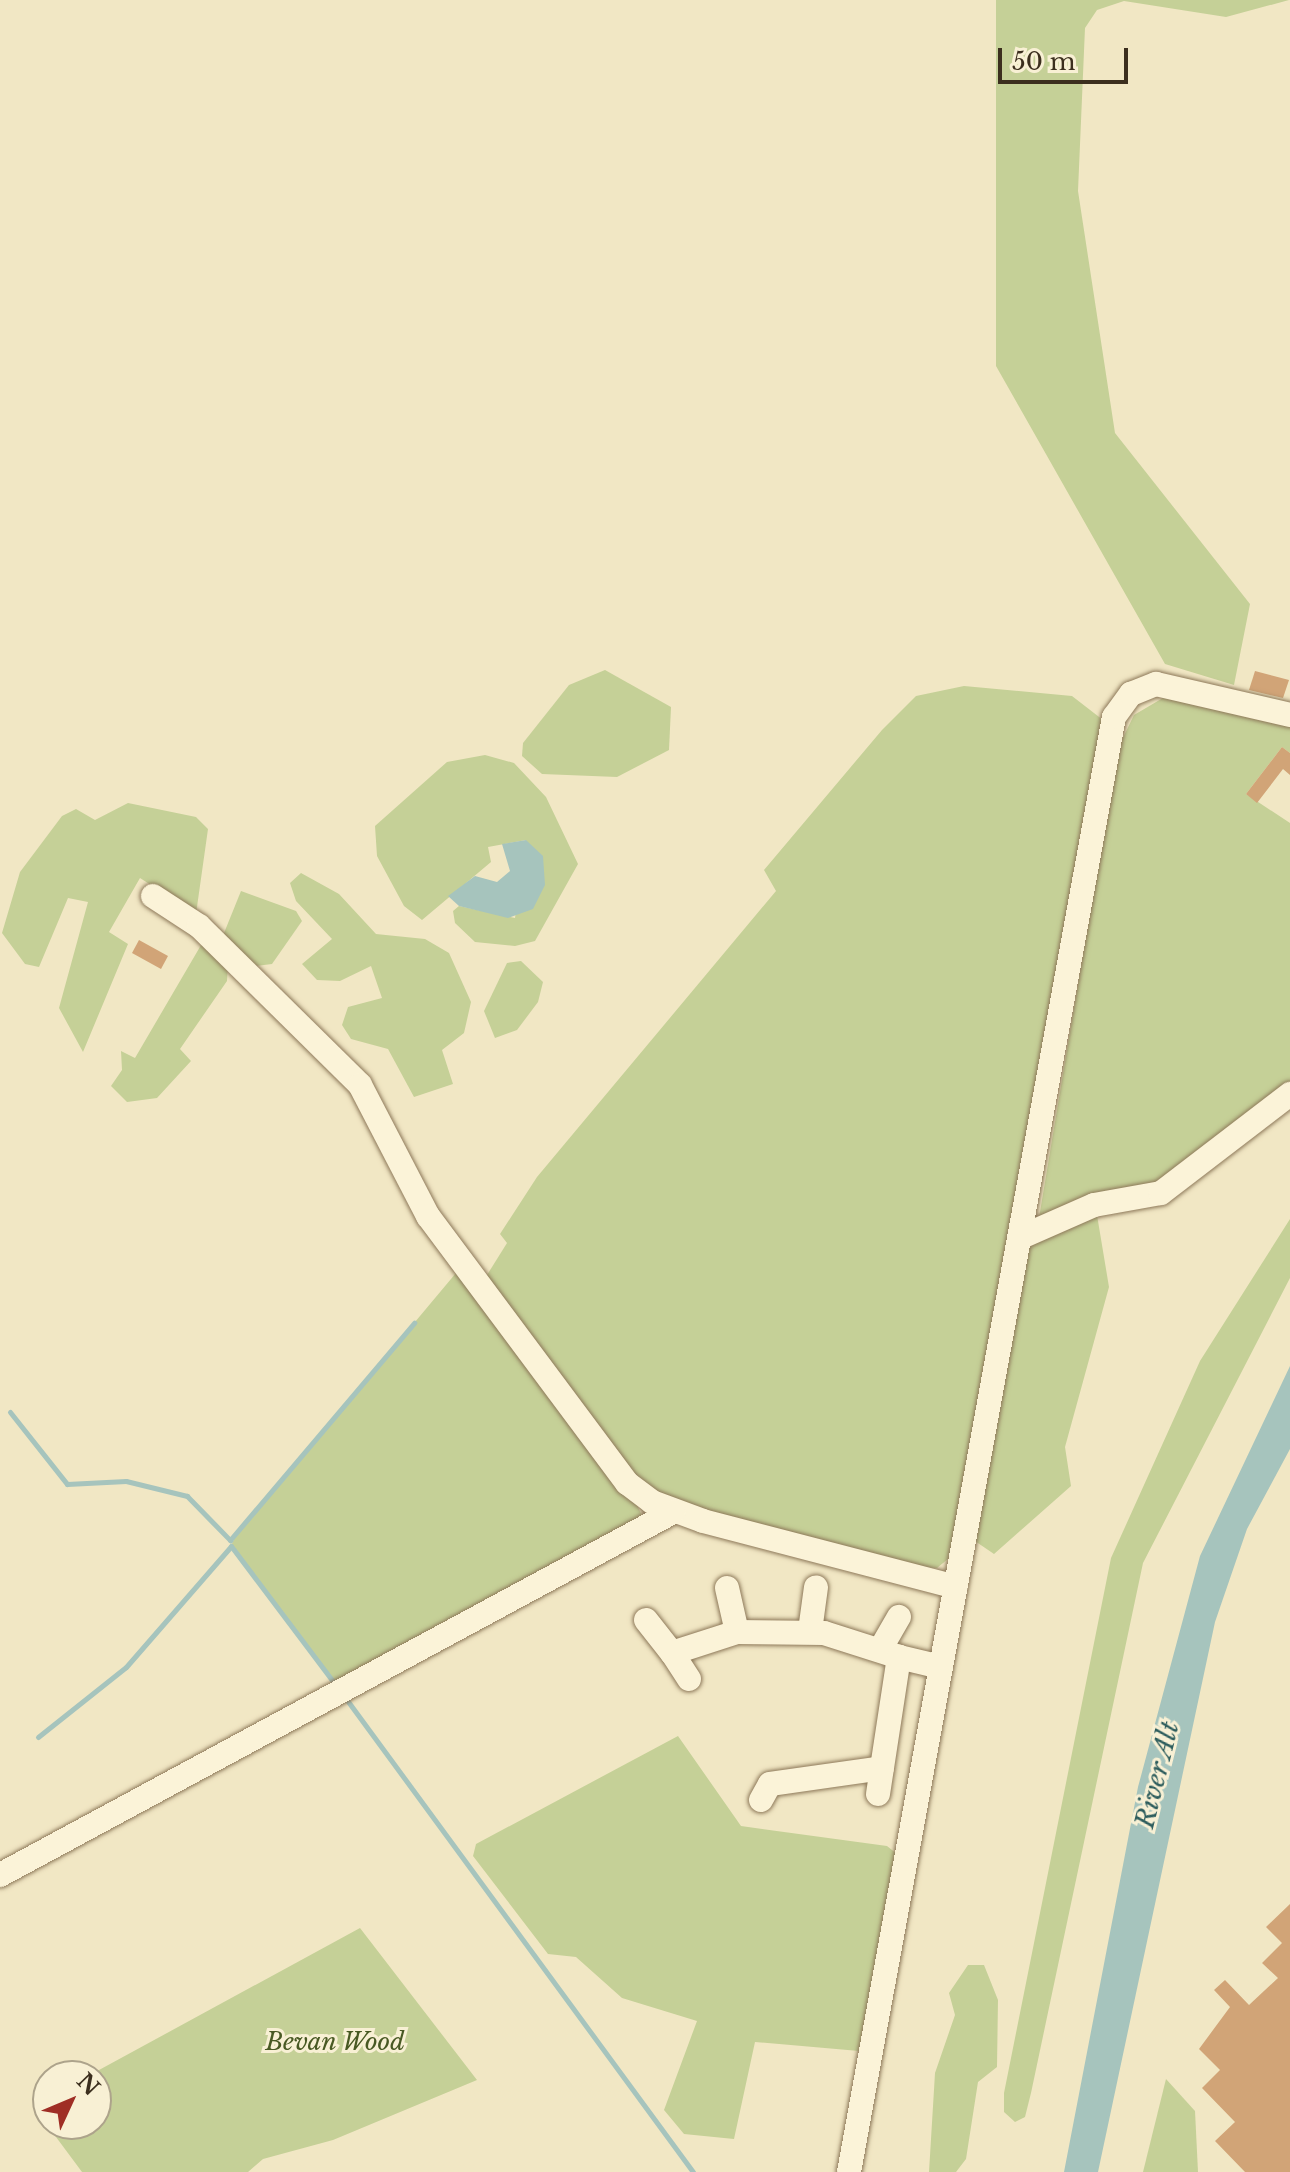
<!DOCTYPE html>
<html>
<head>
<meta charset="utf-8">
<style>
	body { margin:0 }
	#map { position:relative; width:1290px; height:2172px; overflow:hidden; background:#f1e7c4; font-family:"Libre Baskerville",serif }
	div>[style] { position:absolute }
	.green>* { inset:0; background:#c5d097 }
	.water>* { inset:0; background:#a6c4bd }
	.stream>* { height:5px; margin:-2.5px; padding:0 2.5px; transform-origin:2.5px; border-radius:2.5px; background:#a6c4bd }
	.building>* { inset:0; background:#d1a477 }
	.roads { filter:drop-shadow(0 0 2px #8d7859) drop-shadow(0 0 2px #8d7859) }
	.minor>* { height:24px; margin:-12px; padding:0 12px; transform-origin:12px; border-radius:12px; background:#fbf3d8 }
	span { translate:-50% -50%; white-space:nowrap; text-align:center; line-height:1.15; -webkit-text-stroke:6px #f8f0d4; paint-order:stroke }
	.park-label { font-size:24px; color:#485923; font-style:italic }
	.water-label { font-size:26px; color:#2c5c5c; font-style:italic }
	.north { position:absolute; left:32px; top:2060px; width:80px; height:80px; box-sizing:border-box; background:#f8f0d4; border:2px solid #ada38b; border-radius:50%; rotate:46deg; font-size:22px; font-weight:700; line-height:32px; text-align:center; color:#3c2f1e }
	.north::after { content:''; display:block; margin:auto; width:28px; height:36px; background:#9f2e25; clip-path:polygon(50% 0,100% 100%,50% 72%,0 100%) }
	.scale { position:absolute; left:998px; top:48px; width:130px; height:36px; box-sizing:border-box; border:4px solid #3c2f1e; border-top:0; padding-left:10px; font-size:24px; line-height:28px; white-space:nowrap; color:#3c2f1e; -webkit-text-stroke:6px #f8f0d4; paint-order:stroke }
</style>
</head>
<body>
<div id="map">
	<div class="green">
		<div style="clip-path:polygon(996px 0,1289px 0,1226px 17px,1124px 1px,1097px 10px,1085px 28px,1078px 191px,1115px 433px,1250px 604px,1234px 685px,1165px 664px,996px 366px)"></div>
		<div style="clip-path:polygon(605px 670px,671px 707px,669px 750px,617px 777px,542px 774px,522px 756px,523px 743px,569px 685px)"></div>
		<div style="clip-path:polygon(964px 686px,1072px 696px,1103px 720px,954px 1554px,937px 1568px,894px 1566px,637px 1505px,643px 1518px,339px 1690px,231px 1546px,235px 1537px,456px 1273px,487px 1275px,507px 1243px,500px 1234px,537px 1177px,776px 891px,764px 870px,882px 730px,916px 696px)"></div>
		<div style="clip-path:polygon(1168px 695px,1290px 722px,1290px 753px,1282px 747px,1246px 794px,1290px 823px,1290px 1094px,1189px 1172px,1037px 1230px,1117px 750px,1134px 715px)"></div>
		<div style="clip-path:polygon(485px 755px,514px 763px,546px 797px,578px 864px,535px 941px,515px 946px,475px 942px,455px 923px,453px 911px,459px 906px,515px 918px,526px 840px,488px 847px,491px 862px,422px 920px,404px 906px,377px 856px,375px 826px,447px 762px)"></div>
		<div style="clip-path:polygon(128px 803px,196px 817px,208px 829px,196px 914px,140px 878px,109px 932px,128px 944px,83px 1052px,59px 1008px,88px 902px,68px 898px,39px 967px,25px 964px,2px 933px,20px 872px,62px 816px,76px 809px,95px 820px)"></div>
		<div style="clip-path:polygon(301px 873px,339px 894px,376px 934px,425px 939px,449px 953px,471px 1002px,464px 1033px,442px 1050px,453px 1084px,414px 1097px,388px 1049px,351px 1039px,342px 1025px,348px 1007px,382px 998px,371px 966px,340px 981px,317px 980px,302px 964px,332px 939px,296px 901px,290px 883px)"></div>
		<div style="clip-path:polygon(241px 891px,296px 911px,302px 921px,272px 964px,249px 967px,222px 938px)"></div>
		<div style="clip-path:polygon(204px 940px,228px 964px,227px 981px,180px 1049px,191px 1061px,157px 1098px,127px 1102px,111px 1086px,122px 1070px,121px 1051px,135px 1058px)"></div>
		<div style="clip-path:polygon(521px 961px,543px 982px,538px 1002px,517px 1030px,495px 1038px,484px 1011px,507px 963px)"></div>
		<div style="clip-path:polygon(1083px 1214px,1097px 1215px,1109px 1287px,1065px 1447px,1071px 1486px,994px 1554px,972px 1539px,1025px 1250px)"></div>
		<div style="clip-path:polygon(1290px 1219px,1290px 1278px,1143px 1563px,1031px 2093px,1025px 2117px,1015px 2122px,1004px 2112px,1004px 2093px,1111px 1558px,1200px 1361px)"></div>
		<div style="clip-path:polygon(678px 1736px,741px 1826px,887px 1846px,897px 1854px,859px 2051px,755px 2042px,734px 2139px,684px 2134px,664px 2110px,697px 2021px,622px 1998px,576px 1957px,548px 1954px,473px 1856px,476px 1844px)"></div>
		<div style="clip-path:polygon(360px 1928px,477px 2080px,333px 2140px,263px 2159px,248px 2172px,82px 2172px,33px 2106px,48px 2098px,48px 2124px,96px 2124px,96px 2076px,88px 2076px)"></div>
		<div style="clip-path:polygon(968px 1965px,984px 1965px,998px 2000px,997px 2067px,978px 2082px,966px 2159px,956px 2172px,929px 2172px,935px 2073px,955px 2015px,949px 1993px)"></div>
		<div style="clip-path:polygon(1166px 2079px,1195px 2111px,1198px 2172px,1143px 2172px)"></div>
	</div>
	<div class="water">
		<div style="clip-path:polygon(526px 840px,543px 856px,545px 885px,533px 909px,508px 918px,459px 906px,448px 896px,475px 876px,497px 882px,510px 871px,502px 844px)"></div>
		<div style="clip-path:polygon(1290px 1366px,1290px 1449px,1247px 1529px,1215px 1622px,1098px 2172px,1064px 2172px,1138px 1787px,1200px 1556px)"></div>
	</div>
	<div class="stream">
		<div style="left:10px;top:1412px;width:92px;rotate:51.6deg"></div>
		<div style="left:67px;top:1484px;width:59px;rotate:-2.9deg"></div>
		<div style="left:126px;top:1481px;width:63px;rotate:13.8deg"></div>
		<div style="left:187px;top:1496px;width:62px;rotate:45.7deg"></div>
		<div style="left:230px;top:1540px;width:285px;rotate:-49.7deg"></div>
		<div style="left:344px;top:1696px;width:590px;rotate:53.75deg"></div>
		<div style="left:38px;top:1737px;width:112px;rotate:-38.5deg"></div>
		<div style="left:126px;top:1667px;width:160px;rotate:-49deg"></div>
		<div style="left:231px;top:1546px;width:173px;rotate:53deg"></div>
	</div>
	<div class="building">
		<div style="clip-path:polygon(1255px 671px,1289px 680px,1283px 698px,1249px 690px)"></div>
		<div style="clip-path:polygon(1282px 747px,1290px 753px,1290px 775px,1283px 769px,1257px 803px,1246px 794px)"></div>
		<div style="clip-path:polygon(139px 940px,168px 956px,161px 969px,132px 953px)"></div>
		<div style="clip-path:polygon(1290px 1904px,1290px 2172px,1245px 2172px,1215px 2141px,1235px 2122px,1202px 2088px,1220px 2070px,1199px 2049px,1230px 2007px,1214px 1990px,1225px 1980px,1249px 2005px,1278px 1978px,1262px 1963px,1282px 1943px,1266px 1927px)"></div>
	</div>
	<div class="roads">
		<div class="minor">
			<div style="left:153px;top:896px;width:55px;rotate:33.1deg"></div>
			<div style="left:199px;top:926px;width:226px;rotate:44.6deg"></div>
			<div style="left:360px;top:1085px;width:148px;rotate:62.6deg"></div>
			<div style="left:428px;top:1216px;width:333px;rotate:53.3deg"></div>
			<div style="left:627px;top:1483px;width:31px;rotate:37deg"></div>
			<div style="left:652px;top:1502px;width:54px;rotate:20.4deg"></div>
			<div style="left:703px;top:1521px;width:261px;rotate:14.6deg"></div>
			<div style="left:1019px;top:1238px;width:82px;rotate:-23.7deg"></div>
			<div style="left:1094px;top:1205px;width:68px;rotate:-10.2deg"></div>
			<div style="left:1161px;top:1193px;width:163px;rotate:-37.5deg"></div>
			<div style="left:727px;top:1588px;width:45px;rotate:77.2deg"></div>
			<div style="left:646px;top:1620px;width:42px;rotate:51.8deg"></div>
			<div style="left:810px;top:1631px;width:44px;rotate:-82.2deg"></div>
			<div style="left:881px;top:1648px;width:36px;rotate:-60deg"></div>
			<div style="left:689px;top:1679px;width:31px;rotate:-123deg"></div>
			<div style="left:672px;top:1653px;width:68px;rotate:-17.9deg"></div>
			<div style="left:737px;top:1632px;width:87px;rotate:0.7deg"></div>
			<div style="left:824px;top:1633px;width:79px;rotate:17.7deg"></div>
			<div style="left:878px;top:1794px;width:139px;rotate:-81.3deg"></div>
			<div style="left:899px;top:1657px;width:43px;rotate:13.4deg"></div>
			<div style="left:761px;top:1800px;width:18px;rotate:-61deg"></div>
			<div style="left:770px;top:1784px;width:113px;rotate:-8.1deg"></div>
			<div style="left:0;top:1875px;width:765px;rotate:-28.34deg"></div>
			<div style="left:849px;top:2172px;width:1479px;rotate:-79.68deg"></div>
			<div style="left:1114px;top:717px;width:29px;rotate:-54deg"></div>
			<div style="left:1131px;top:694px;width:27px;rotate:-22deg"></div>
			<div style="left:1156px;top:684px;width:138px;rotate:13deg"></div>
		</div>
	</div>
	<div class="park-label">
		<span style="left:335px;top:2042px">Bevan Wood</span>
	</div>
	<div class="water-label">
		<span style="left:1158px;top:1775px;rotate:-76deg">River Alt</span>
	</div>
	<div class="north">N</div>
	<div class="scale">50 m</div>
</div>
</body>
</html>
